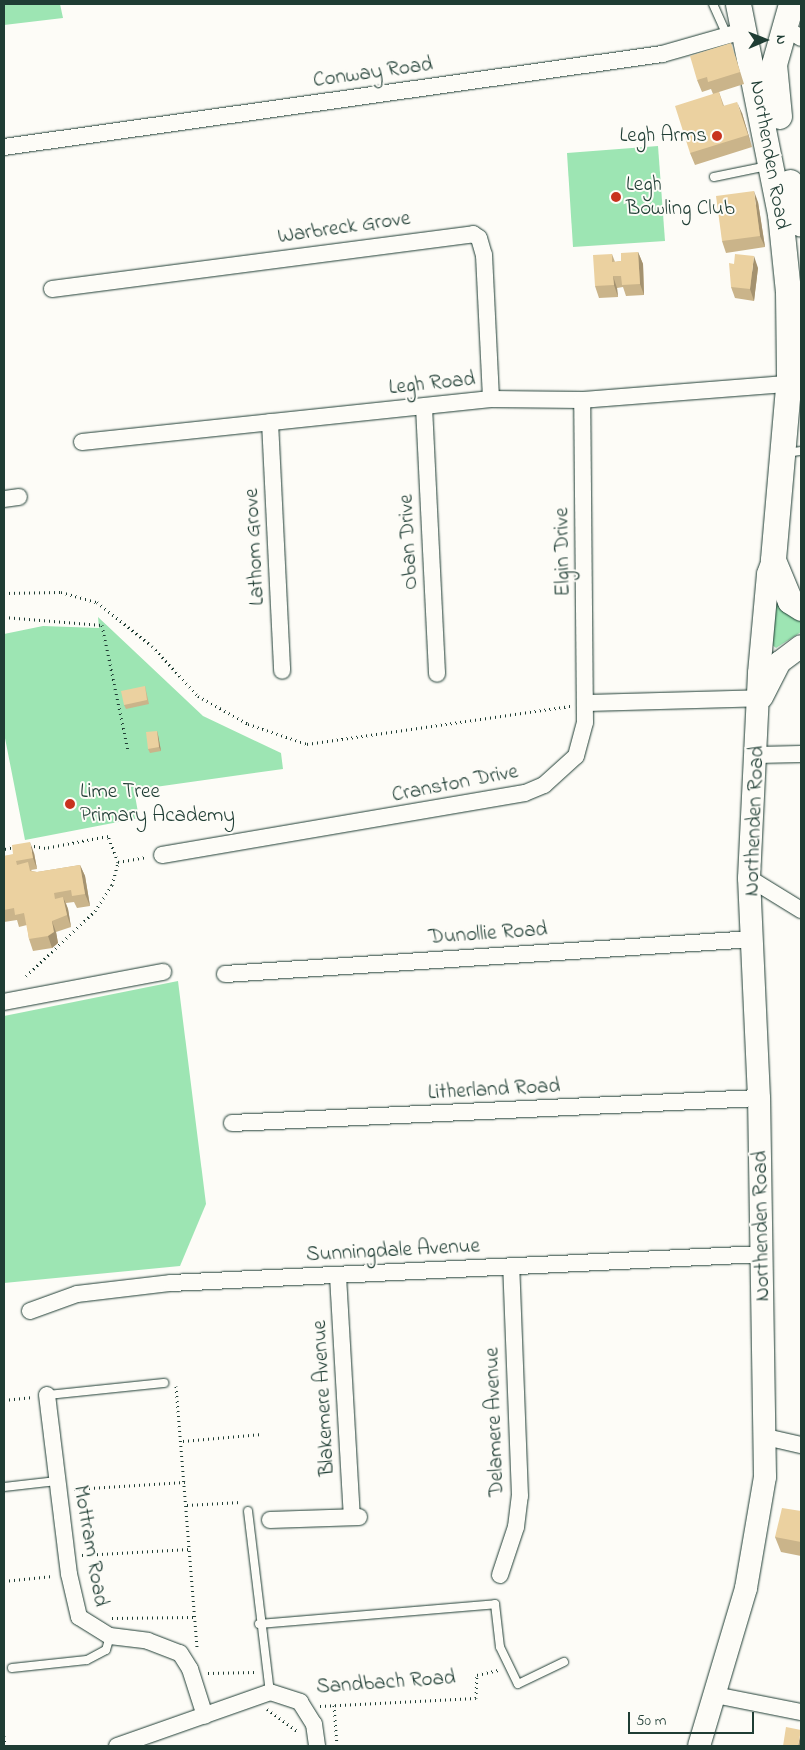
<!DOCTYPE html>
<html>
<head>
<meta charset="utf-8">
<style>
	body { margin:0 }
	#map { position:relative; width:805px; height:1750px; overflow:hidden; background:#fdfcf7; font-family:"Indie Flower",sans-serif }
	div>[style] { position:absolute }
	.green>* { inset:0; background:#9de5b3 }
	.path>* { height:3px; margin-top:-1.5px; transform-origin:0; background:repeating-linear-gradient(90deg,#1f3d34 0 1px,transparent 0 5px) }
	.roads { filter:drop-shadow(0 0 1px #1f3d34) drop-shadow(0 0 1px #1f3d34) }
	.lane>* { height:8px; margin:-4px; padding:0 4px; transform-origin:4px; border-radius:4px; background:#fdfcf7 }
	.street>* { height:16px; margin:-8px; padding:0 8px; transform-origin:8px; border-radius:8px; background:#fdfcf7 }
	.secondary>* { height:22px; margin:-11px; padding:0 11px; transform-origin:11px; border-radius:11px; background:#fdfcf7 }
	.primary>* { height:25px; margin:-12.5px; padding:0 12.5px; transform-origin:12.5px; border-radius:12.5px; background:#fdfcf7 }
	.wall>* { inset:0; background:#cab48a }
	.shaded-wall>* { inset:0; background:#a49270 }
	.building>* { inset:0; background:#ebd1a0 }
	.dots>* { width:14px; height:14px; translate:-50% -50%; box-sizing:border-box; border:2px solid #fdfcf7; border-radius:50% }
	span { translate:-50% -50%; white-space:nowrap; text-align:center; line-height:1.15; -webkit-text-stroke:4px #fdfcf7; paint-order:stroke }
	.street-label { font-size:21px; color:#1f3d34 }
	.poi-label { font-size:21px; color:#1f3d34 }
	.right { translate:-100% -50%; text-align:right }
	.left { translate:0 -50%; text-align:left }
	.frame { position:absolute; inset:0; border:5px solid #1f3d34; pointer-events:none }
	.north { position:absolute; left:740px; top:15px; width:50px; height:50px; -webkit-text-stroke:4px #fdfcf7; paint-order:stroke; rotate:89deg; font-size:14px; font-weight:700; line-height:20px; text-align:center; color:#1f3d34 }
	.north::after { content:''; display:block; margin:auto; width:18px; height:22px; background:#1f3d34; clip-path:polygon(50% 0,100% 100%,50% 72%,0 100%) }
	.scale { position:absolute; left:628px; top:1712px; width:126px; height:22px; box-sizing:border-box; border:2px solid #1f3d34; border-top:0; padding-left:6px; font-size:15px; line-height:18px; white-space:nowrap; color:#1f3d34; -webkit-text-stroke:4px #fdfcf7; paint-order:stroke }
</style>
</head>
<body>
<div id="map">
	<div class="green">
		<div style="clip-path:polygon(4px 4px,60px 4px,63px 18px,4px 25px)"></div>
		<div style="clip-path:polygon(658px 146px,665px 241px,573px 247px,567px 153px)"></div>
		<div style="clip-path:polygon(775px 599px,801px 621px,801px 632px,776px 648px,771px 644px)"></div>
		<div style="clip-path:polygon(98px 617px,203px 716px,281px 753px,283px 769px,134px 790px,139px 818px,25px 840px,4px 733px,4px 634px,43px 626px,99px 628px)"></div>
		<div style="clip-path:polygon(178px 981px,206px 1204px,180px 1266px,4px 1283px,4px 1016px)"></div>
	</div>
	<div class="path">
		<div style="left:4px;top:593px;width:57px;rotate:-1deg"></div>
		<div style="left:61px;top:592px;width:37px;rotate:16deg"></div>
		<div style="left:97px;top:602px;width:70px;rotate:38.7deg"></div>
		<div style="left:152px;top:646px;width:68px;rotate:47.4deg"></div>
		<div style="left:198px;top:696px;width:57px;rotate:29.2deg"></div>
		<div style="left:248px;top:724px;width:62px;rotate:18.7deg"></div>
		<div style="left:307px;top:744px;width:266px;rotate:-8.2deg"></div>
		<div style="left:4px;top:617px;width:98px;rotate:4.7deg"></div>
		<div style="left:102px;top:625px;width:129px;rotate:78.3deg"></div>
		<div style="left:5px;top:849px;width:9px;rotate:-13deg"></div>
		<div style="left:118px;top:862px;width:29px;rotate:-10deg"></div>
		<div style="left:26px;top:976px;width:95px;rotate:-43.3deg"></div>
		<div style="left:95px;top:911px;width:31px;rotate:-57deg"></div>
		<div style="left:112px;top:885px;width:24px;rotate:-75deg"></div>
		<div style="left:118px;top:862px;width:28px;rotate:-111deg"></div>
		<div style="left:108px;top:836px;width:64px;rotate:169.2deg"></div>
		<div style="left:45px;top:848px;width:17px;rotate:-170deg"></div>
		<div style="left:176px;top:1386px;width:264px;rotate:85.4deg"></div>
		<div style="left:4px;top:1400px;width:27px;rotate:-6deg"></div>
		<div style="left:183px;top:1441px;width:79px;rotate:-5.1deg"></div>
		<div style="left:74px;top:1489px;width:111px;rotate:-3.6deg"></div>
		<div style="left:187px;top:1505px;width:54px;rotate:-3.2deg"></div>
		<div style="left:82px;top:1555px;width:108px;rotate:-3.2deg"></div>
		<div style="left:4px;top:1581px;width:49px;rotate:-5.8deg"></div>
		<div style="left:112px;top:1618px;width:82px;rotate:-0.7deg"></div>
		<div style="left:208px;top:1673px;width:48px;rotate:-1.2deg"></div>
		<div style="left:334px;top:1705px;width:41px;rotate:85.8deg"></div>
		<div style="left:320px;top:1706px;width:156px;rotate:-2.9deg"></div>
		<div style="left:476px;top:1698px;width:23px;rotate:-88deg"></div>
		<div style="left:477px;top:1675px;width:23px;rotate:-13deg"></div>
		<div style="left:267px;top:1709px;width:39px;rotate:36deg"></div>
		<div style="left:4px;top:1736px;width:10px;rotate:84deg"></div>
	</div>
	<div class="roads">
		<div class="lane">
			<div style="left:713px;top:4px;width:35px;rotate:66deg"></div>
			<div style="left:714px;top:177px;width:54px;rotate:-11.7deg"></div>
			<div style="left:786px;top:453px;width:15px;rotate:-8deg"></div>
			<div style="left:47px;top:1395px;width:118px;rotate:-5.9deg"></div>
			<div style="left:4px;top:1487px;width:53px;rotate:-6.5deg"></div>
			<div style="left:248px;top:1511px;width:182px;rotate:83.1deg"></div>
			<div style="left:259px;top:1624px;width:237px;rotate:-4.8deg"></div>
			<div style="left:495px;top:1604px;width:43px;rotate:83.4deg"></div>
			<div style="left:500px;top:1647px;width:41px;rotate:64.1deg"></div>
			<div style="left:518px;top:1684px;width:51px;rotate:-25.6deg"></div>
			<div style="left:12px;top:1668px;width:75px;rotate:-6.1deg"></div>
			<div style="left:87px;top:1660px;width:21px;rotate:-28deg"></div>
			<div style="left:106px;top:1650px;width:15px;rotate:-74deg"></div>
		</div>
		<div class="street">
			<div style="left:782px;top:26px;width:22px;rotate:32deg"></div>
			<div style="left:4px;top:147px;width:665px;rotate:-8.04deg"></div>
			<div style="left:662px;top:54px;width:87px;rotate:-15.9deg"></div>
			<div style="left:52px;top:289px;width:425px;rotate:-7.4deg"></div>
			<div style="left:473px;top:234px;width:7px;rotate:34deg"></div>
			<div style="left:479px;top:238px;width:18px;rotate:74deg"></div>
			<div style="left:484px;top:255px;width:144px;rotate:87.2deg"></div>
			<div style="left:424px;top:407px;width:267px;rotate:87.2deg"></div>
			<div style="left:270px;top:422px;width:249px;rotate:87.2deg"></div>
			<div style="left:82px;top:442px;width:411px;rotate:-6deg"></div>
			<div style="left:491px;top:399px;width:91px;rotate:0.6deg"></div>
			<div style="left:582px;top:400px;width:206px;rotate:-4.5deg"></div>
			<div style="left:4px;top:499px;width:15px;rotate:-8deg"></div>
			<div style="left:586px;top:703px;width:175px;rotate:-1.6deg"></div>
			<div style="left:757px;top:755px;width:44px;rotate:-1.3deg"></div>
			<div style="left:162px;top:855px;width:368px;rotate:-9.7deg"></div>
			<div style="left:525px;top:793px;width:21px;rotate:-23deg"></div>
			<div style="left:544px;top:785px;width:43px;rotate:-42.2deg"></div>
			<div style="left:576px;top:756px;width:35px;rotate:-75deg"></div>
			<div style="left:585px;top:722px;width:322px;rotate:-90.5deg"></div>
			<div style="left:749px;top:878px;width:61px;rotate:31.6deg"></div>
			<div style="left:225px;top:974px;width:530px;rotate:-3.79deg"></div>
			<div style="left:4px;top:1002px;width:162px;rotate:-10.7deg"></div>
			<div style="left:232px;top:1123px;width:528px;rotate:-2.72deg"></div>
			<div style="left:338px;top:1276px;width:241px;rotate:86.7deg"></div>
			<div style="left:30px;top:1311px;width:50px;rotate:-19.9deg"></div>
			<div style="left:77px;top:1294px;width:95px;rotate:-6.7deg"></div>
			<div style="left:171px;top:1283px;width:592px;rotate:-2.81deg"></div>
			<div style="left:47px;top:1395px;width:180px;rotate:83deg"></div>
			<div style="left:69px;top:1574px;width:44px;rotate:76.9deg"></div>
			<div style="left:79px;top:1617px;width:36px;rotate:32deg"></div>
			<div style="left:110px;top:1636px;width:38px;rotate:7deg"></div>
			<div style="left:148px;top:1641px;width:34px;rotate:21deg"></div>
			<div style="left:180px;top:1653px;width:19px;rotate:58deg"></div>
			<div style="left:190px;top:1669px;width:49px;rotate:72.3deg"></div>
			<div style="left:766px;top:1437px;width:36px;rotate:13deg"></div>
			<div style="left:270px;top:1520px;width:89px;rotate:-1.9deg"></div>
			<div style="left:500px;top:1575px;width:51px;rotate:-71.6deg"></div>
			<div style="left:516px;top:1527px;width:31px;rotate:-83deg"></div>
			<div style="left:520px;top:1496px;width:230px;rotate:-92.2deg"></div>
			<div style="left:715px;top:1695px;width:88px;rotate:11.2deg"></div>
			<div style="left:117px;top:1746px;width:162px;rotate:-19.4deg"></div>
			<div style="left:270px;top:1692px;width:32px;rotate:18deg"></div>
			<div style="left:300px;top:1702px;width:26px;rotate:58deg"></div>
			<div style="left:314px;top:1724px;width:22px;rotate:82deg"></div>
		</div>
		<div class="secondary">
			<div style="left:762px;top:697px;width:39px;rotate:-63deg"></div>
			<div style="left:780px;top:662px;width:26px;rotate:-37deg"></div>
			<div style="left:699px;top:1746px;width:165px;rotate:-73.4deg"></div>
			<div style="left:746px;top:1588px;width:113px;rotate:-80.3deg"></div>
			<div style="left:765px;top:1477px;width:379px;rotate:-90.9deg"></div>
			<div style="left:759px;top:1098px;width:220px;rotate:-92.6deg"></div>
			<div style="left:749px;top:878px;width:205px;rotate:-87.2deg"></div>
			<div style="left:759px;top:673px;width:99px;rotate:-84.8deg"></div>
			<div style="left:768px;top:574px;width:15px;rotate:-70deg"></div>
		</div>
		<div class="primary">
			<div style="left:738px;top:4px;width:214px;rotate:78.7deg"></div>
			<div style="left:780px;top:214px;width:77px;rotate:84.1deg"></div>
			<div style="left:788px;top:291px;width:85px;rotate:89.3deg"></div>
			<div style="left:789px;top:376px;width:185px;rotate:95deg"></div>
			<div style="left:773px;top:560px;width:44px;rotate:67.5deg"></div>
			<div style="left:790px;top:601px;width:13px;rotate:32deg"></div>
			<div style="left:779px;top:116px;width:52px;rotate:-95.5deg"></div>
			<div style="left:774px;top:64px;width:62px;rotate:-74.2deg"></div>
			<div style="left:790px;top:182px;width:43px;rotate:75.3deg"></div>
		</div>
	</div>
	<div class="wall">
		<div style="clip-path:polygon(735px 55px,744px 84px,719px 92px,724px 106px,742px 113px,752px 147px,695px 165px,690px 153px,713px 94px,711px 89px,702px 92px,697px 80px)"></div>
		<div style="clip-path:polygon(758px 202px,765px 247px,726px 253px,722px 241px)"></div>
		<div style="clip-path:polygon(638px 252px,643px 264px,644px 295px,626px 296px,623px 287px,617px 288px,618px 297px,599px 298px,595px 286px,612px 254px,615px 262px,621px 261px)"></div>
		<div style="clip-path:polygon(758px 268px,754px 301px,735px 298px,731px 287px)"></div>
		<div style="clip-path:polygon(145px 686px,149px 704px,126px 709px,124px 705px)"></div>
		<div style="clip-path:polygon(157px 731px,158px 735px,161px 751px,150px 753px,148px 749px)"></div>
		<div style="clip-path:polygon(34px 853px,37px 869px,31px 870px,32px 871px,37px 872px,80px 865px,85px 876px,90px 906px,77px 908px,74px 902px,66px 903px,68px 909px,71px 927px,56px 932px,58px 943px,52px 948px,33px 951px,29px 939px,27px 925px,19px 927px,17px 920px,4px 922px,4px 856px)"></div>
		<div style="clip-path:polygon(801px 1511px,801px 1556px,781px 1552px,775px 1537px)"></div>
	</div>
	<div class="shaded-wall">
		<div style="clip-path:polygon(737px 102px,742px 113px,752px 147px)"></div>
		<div style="clip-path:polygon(754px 191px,758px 202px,765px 247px,760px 236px)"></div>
		<div style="clip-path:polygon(638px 252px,643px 264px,644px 295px,640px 284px)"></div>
		<div style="clip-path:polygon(754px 256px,758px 268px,754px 301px,750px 289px)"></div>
		<div style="clip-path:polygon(613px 276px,617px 288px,618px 297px,614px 285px)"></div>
		<div style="clip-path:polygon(157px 731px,158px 735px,161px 751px,159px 747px)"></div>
		<div style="clip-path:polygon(30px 842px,34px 853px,37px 869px,33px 858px)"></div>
		<div style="clip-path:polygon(80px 865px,85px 876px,90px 906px,85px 894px)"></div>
		<div style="clip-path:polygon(63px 897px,68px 909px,71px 927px,67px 915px)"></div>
		<div style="clip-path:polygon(52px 921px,56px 932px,58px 943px,52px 948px,48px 936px)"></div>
		<div style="clip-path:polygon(801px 1731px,801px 1746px,798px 1746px)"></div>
	</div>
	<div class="building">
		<div style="clip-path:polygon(731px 43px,740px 72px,708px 82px,707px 77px,697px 80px,690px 56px)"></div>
		<div style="clip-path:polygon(719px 92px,723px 106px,737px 102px,748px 135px,690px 153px,675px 106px)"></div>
		<div style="clip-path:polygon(754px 191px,760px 236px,722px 241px,716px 196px)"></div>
		<div style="clip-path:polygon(638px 252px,640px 284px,622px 285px,621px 276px,613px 276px,614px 285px,595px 286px,593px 255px,612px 254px,612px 262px,621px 261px,621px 253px)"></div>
		<div style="clip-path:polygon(735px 254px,754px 256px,750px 289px,731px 287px,729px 263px,734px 264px)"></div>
		<div style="clip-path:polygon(145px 686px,147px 700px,124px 705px,121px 691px)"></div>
		<div style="clip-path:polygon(157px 731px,159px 747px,148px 749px,146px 732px)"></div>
		<div style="clip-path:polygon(30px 842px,33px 858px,16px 861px,17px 865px,28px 862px,30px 871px,37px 872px,80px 865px,85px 894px,72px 896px,71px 890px,54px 893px,55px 899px,63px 897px,67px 915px,52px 921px,54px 932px,48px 936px,29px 939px,24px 913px,15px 915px,14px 908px,4px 910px,4px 856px,13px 854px,12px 845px)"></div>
		<div style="clip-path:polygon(782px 1508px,801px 1511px,801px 1542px,775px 1537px)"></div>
		<div style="clip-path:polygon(786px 1727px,801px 1730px,798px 1746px,783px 1746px)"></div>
	</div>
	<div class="dots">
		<div style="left:717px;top:136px;background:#c8321e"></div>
		<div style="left:616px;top:197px;background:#c8321e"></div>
		<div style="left:70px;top:804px;background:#c8321e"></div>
	</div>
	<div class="street-label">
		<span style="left:373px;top:73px;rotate:-8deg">Conway Road</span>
		<span style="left:769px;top:155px;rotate:80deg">Northenden Road</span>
		<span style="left:344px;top:228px;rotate:-8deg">Warbreck Grove</span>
		<span style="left:432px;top:384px;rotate:-6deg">Legh Road</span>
		<span style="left:409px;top:542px;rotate:-93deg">Oban Drive</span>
		<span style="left:255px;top:547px;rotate:-93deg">Lathom Grove</span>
		<span style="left:563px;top:552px;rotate:-91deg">Elgin Drive</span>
		<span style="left:455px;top:784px;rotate:-11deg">Cranston Drive</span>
		<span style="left:755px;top:821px;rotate:-88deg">Northenden Road</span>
		<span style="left:488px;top:934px;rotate:-4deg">Dunollie Road</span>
		<span style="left:494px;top:1090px;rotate:-3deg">Litherland Road</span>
		<span style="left:762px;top:1226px;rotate:-91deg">Northenden Road</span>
		<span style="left:393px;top:1251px;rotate:-3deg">Sunningdale Avenue</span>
		<span style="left:324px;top:1398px;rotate:-93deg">Blakemere Avenue</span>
		<span style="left:495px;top:1422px;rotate:-92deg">Delamere Avenue</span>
		<span style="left:90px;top:1546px;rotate:80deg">Mottram Road</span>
		<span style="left:386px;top:1683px;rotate:-4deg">Sandbach Road</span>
	</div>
	<div class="poi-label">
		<span class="right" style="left:707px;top:136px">Legh Arms</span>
		<span class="left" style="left:626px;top:197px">Legh<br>Bowling Club</span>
		<span class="left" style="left:80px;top:804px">Lime Tree<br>Primary Academy</span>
	</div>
	<div class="frame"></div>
	<div class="north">N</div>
	<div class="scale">50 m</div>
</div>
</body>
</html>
